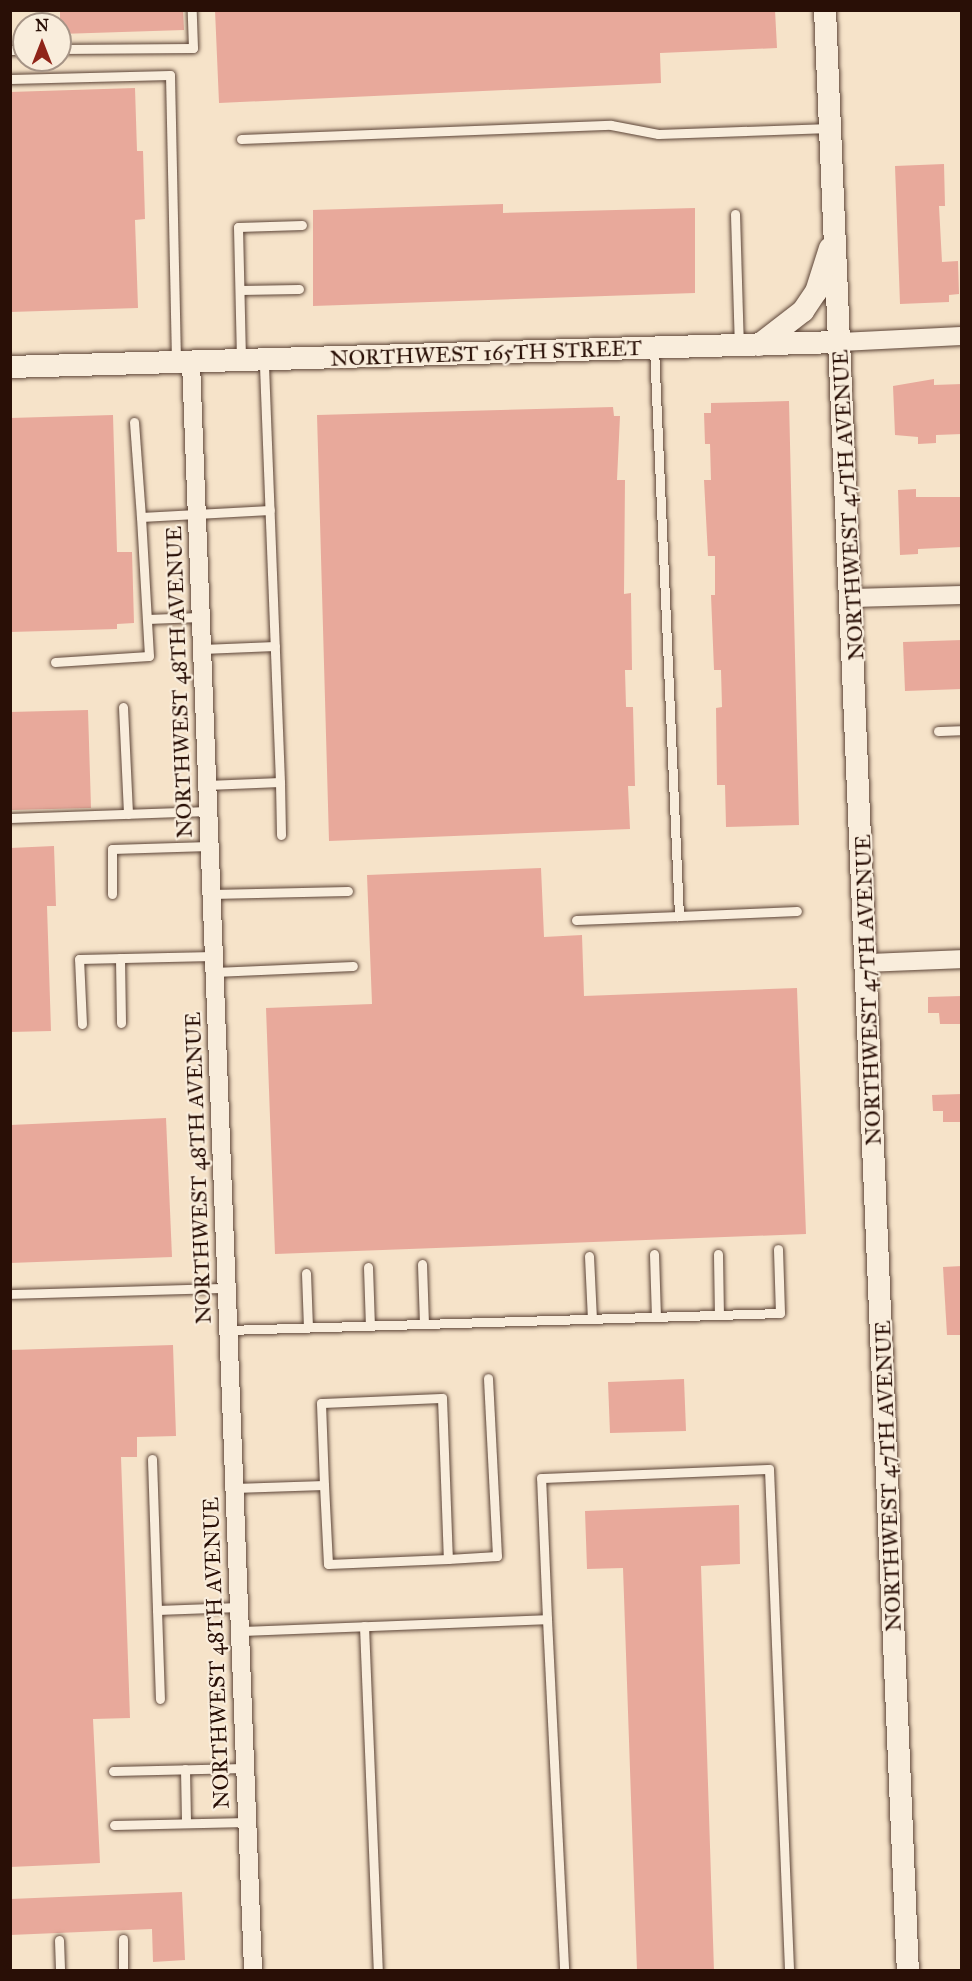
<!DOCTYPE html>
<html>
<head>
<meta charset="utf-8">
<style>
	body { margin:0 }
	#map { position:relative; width:972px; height:1981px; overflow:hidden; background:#f6e3c9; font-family:"IM FELL Great Primer",serif }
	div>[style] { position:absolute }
	.building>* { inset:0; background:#e8a99b }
	.roads { filter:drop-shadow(0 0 2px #5c4437) drop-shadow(0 0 2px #5c4437) }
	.service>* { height:9px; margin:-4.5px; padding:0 4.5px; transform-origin:4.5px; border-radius:4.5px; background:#f9eddc }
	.minor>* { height:18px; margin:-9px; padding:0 9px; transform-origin:9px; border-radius:9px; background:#f9eddc }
	.tertiary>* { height:22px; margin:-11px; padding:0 11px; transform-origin:11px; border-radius:11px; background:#f9eddc }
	span { translate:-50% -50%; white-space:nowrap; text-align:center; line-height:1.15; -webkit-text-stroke:4.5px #f9eddc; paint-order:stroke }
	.street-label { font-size:22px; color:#290f06 }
	.frame { position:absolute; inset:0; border:12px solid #290f06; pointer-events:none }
	.north { position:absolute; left:12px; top:12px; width:60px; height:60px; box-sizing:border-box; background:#f9eddc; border:2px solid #a69486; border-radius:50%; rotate:0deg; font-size:16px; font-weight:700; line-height:24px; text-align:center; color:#290f06 }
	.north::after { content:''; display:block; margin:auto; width:21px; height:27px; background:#8f2418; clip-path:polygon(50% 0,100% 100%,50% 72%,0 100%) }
</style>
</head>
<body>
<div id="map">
	<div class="building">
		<div style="clip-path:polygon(60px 10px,183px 10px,184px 30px,60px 34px)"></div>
		<div style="clip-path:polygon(215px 10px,775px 10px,777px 48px,660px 53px,661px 83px,219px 103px)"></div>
		<div style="clip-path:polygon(135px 88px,137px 151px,143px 151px,145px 219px,135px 220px,138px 308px,10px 312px,10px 92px)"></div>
		<div style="clip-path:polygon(944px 164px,945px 206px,939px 206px,942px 262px,958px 261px,959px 294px,949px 295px,949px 302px,900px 304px,895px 166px)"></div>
		<div style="clip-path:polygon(503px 204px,503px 213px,695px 208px,695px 293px,313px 306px,313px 210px)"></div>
		<div style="clip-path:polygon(934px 379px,934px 385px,962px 384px,962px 434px,936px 435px,936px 443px,918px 444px,918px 437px,895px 435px,893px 386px)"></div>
		<div style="clip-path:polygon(789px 401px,799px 825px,726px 827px,725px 785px,717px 785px,716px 708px,722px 707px,721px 670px,714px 670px,711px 595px,715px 595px,715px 556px,708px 556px,704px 480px,711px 480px,710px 444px,705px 444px,704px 413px,711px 413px,711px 403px)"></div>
		<div style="clip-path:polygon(613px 407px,614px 416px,620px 416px,617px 480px,625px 480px,624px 594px,631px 593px,632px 670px,625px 670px,626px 707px,633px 707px,635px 786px,628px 786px,630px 829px,329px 841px,317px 415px)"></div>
		<div style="clip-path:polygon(113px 415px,117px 552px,132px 552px,134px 623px,117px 624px,117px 629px,10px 632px,10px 418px)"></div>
		<div style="clip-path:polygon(916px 489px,916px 497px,962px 497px,962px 547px,918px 549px,918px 554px,900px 555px,898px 490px)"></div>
		<div style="clip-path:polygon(962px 640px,962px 689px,905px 691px,903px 642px)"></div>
		<div style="clip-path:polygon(88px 710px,91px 808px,10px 810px,10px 712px)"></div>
		<div style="clip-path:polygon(54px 846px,56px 906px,47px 906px,51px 1031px,10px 1032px,10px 848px)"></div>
		<div style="clip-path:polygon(541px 868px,544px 937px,582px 935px,584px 996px,797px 988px,806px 1234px,275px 1254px,266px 1008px,372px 1004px,367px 875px)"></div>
		<div style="clip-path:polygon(962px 996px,962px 1024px,940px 1024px,939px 1013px,928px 1013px,928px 997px)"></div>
		<div style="clip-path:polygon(962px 1094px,962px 1122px,943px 1122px,943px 1111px,933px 1111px,932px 1095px)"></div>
		<div style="clip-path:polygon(166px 1118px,172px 1257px,10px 1263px,10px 1125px)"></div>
		<div style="clip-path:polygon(962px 1266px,962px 1335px,947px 1335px,943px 1267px)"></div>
		<div style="clip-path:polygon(173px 1345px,176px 1436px,137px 1437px,137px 1457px,121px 1457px,130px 1718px,93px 1719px,100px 1863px,10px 1867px,10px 1350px)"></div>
		<div style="clip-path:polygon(684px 1379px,686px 1431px,610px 1433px,608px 1382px)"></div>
		<div style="clip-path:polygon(739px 1505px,740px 1564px,701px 1566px,714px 1971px,637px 1971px,623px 1568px,587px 1569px,585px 1511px)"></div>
		<div style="clip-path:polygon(182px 1892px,185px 1960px,153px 1962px,152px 1929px,10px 1935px,10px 1899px)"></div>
	</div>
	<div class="roads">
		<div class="service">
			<div style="left:60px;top:49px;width:133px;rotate:-0.4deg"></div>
			<div style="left:193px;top:48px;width:38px;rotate:-92deg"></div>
			<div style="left:10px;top:50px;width:14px"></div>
			<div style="left:10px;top:79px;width:160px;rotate:-1.4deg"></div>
			<div style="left:170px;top:75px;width:288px;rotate:88.8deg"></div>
			<div style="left:241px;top:139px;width:370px;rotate:-2.2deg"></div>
			<div style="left:611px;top:125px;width:48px;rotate:10.8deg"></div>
			<div style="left:658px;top:134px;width:172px;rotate:-2deg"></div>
			<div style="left:735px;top:214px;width:131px;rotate:88.3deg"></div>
			<div style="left:240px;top:290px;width:59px;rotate:-1deg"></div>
			<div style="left:654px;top:348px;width:569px;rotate:87.48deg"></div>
			<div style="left:679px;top:916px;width:118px;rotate:-2.4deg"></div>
			<div style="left:241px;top:359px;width:132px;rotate:-91.3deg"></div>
			<div style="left:238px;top:227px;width:64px;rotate:-1.8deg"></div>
			<div style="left:134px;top:422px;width:95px;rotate:85.8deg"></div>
			<div style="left:147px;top:619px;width:53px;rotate:-2.2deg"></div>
			<div style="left:202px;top:649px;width:73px;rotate:-2.4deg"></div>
			<div style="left:55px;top:662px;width:94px;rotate:-3.7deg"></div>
			<div style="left:149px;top:656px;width:139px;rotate:-93.3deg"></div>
			<div style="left:141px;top:517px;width:129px;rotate:-3.1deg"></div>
			<div style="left:123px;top:707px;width:107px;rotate:87.3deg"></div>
			<div style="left:938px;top:731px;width:24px;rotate:-2deg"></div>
			<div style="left:280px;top:782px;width:53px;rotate:88.9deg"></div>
			<div style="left:207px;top:785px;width:73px;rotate:-2.4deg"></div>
			<div style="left:280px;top:782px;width:422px;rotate:-92.2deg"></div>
			<div style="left:10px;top:818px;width:198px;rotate:-2deg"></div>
			<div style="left:112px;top:894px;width:45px;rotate:-90deg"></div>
			<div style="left:112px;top:849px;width:97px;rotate:-1.8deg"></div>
			<div style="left:211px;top:894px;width:137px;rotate:-1.3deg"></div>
			<div style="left:576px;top:920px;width:103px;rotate:-2.2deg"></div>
			<div style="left:120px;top:958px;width:65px;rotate:89.1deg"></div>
			<div style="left:214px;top:972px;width:139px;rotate:-2.5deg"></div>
			<div style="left:82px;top:1024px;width:65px;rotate:-92.6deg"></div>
			<div style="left:79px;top:959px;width:134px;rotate:-1.3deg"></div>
			<div style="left:654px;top:1254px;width:63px;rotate:88.2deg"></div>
			<div style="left:718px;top:1254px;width:61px;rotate:89.1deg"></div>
			<div style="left:589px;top:1256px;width:63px;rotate:87.3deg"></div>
			<div style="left:422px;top:1264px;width:60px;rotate:88.1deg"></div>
			<div style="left:368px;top:1267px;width:59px;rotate:88.1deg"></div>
			<div style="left:306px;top:1273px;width:54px;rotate:87.9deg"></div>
			<div style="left:10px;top:1294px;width:216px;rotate:-1.6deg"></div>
			<div style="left:228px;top:1330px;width:552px;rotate:-1.76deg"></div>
			<div style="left:780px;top:1313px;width:64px;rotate:-91.8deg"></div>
			<div style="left:152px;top:1459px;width:151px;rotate:88.1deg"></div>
			<div style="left:157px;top:1610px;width:82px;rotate:-2.1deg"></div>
			<div style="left:234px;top:1488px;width:90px;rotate:-1.9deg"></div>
			<div style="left:324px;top:1485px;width:82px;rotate:-92.1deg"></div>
			<div style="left:321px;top:1403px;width:121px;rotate:-2.4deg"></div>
			<div style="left:442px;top:1398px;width:161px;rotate:87.9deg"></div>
			<div style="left:448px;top:1559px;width:120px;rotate:177.6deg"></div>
			<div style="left:328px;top:1564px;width:79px;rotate:-92.9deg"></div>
			<div style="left:448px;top:1559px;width:49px;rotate:-3.5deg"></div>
			<div style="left:497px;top:1556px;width:178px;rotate:-92.9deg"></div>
			<div style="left:157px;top:1610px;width:89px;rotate:88.1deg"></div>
			<div style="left:547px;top:1619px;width:351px;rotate:87.2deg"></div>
			<div style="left:364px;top:1626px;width:344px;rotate:87.7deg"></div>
			<div style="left:240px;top:1631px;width:307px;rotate:-2.2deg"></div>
			<div style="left:547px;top:1619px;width:141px;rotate:-92.4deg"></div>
			<div style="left:541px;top:1478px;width:228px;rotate:-2.3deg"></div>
			<div style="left:769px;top:1469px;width:501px;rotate:87.71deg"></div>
			<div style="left:185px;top:1769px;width:54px;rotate:88.9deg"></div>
			<div style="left:113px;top:1771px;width:132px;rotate:-1.3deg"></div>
			<div style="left:114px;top:1825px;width:133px;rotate:-1.3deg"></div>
			<div style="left:123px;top:1939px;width:31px;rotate:90deg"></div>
			<div style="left:59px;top:1940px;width:30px;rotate:88deg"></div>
		</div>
		<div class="minor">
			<div style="left:840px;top:342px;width:122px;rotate:-2.8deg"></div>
			<div style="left:191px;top:363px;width:1608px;rotate:87.79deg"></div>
			<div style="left:852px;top:598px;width:110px;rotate:-1.6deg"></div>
			<div style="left:867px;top:963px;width:95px;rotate:-2.4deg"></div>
		</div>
		<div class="tertiary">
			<div style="left:825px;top:10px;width:1962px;rotate:87.58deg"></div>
			<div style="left:759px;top:345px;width:56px;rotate:-37.7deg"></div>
			<div style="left:803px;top:311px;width:23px;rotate:-56deg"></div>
			<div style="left:816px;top:292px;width:46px;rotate:-72.3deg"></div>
			<div style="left:10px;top:367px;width:830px;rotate:-1.73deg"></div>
		</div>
	</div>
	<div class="street-label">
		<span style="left:486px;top:353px;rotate:-2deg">NORTHWEST 165TH STREET</span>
		<span style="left:848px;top:505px;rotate:-93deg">NORTHWEST 47TH AVENUE</span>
		<span style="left:179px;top:682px;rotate:-92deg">NORTHWEST 48TH AVENUE</span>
		<span style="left:868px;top:990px;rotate:-92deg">NORTHWEST 47TH AVENUE</span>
		<span style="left:198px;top:1168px;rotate:-92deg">NORTHWEST 48TH AVENUE</span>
		<span style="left:888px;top:1476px;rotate:-92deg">NORTHWEST 47TH AVENUE</span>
		<span style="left:216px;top:1653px;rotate:-92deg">NORTHWEST 48TH AVENUE</span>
	</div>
	<div class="frame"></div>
	<div class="north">N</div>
</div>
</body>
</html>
